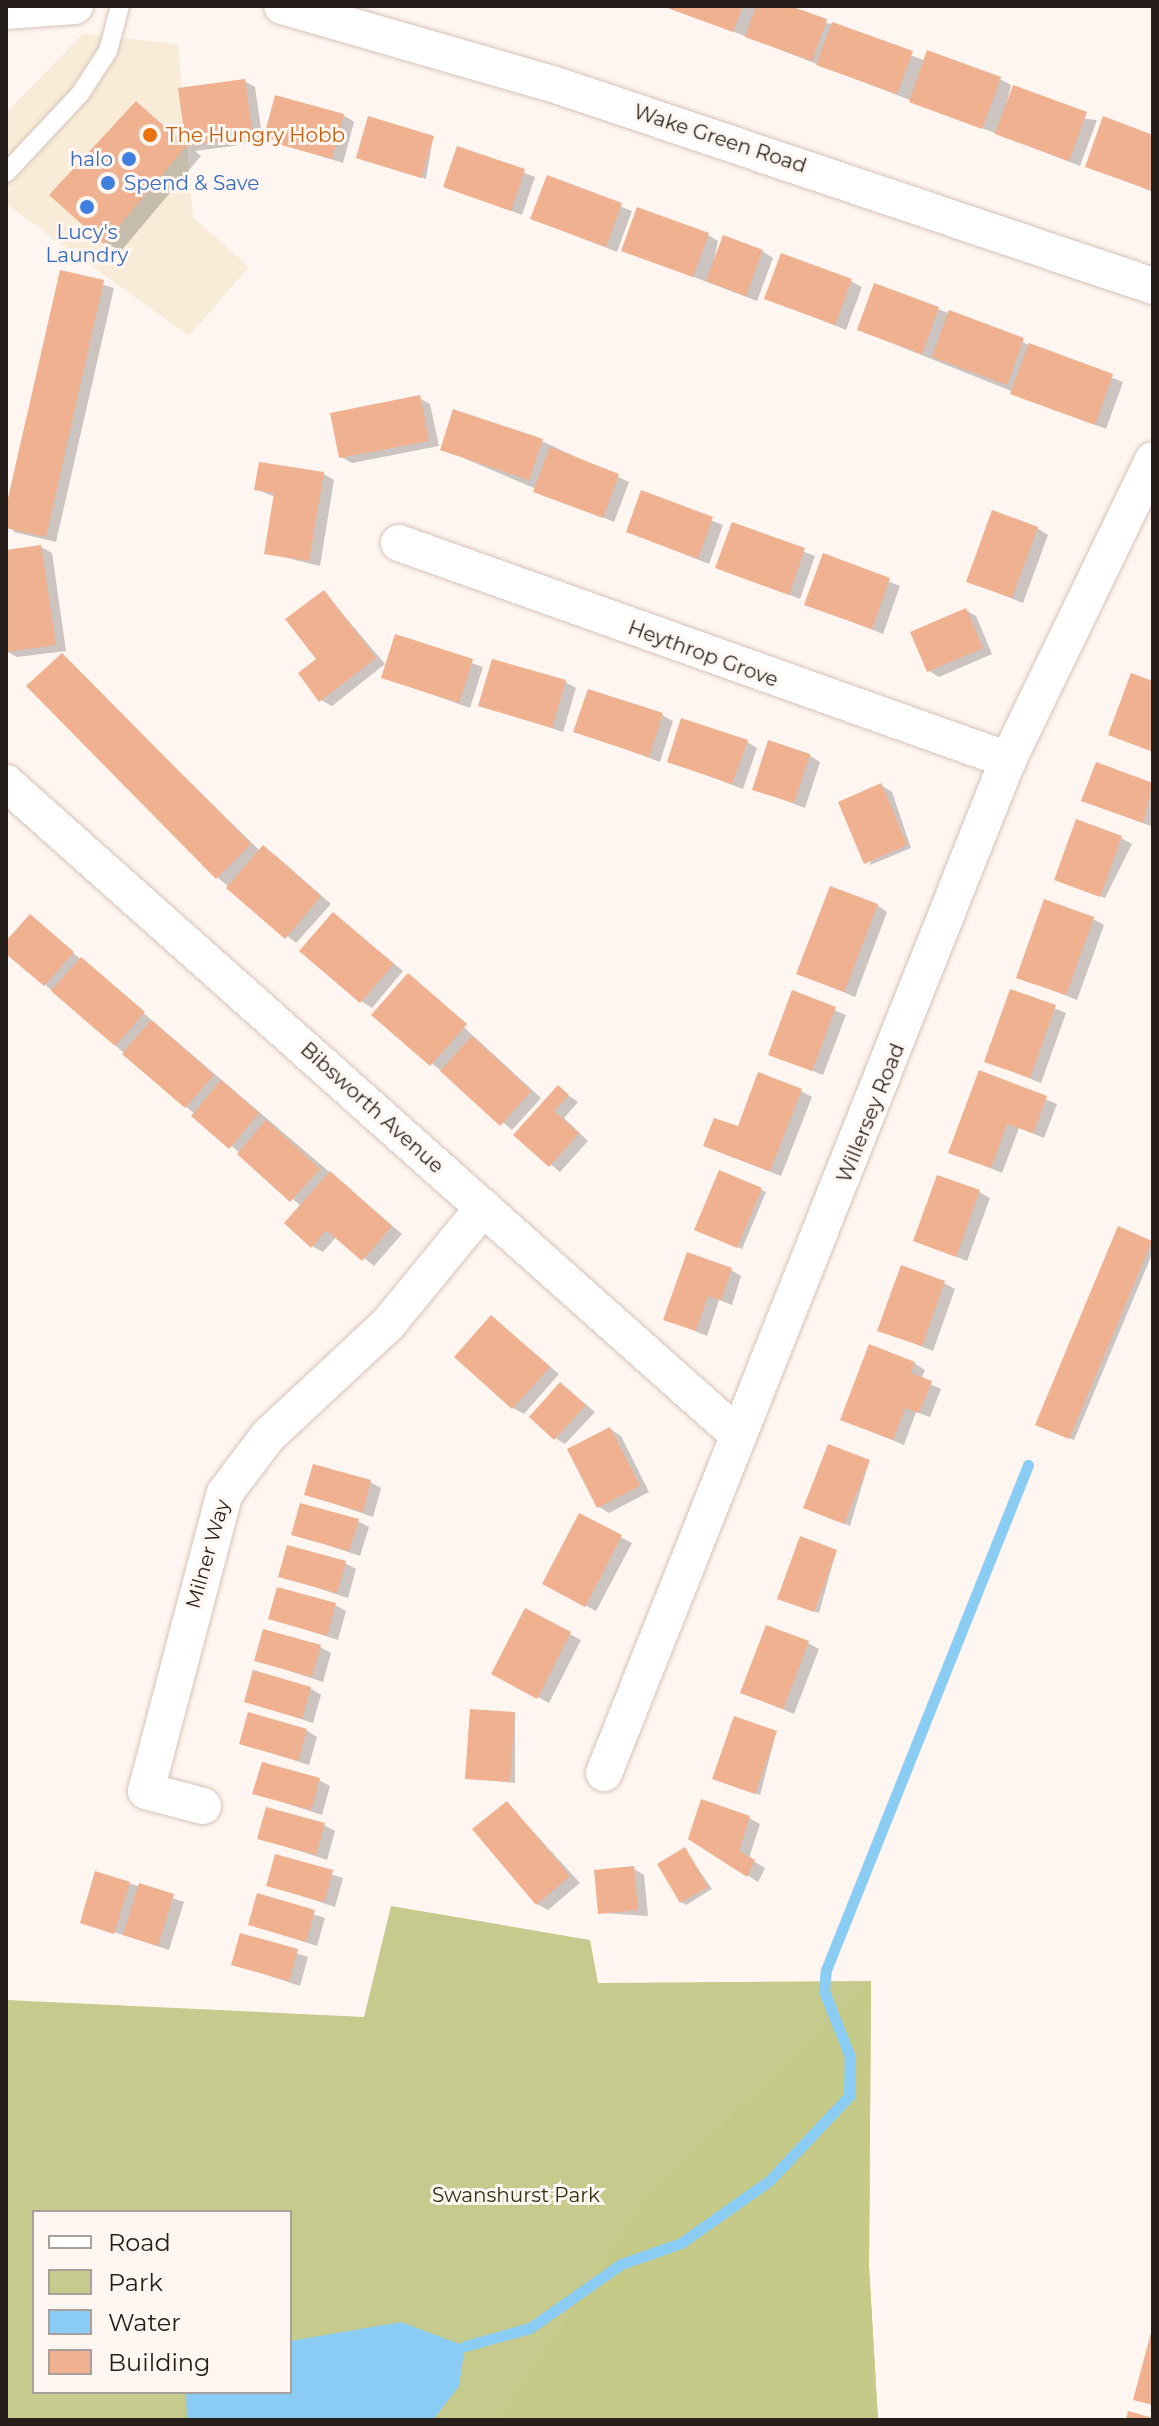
<!DOCTYPE html>
<html>
<head>
<meta charset="utf-8">
<style>
	body { margin:0 }
	#map { position:relative; width:1159px; height:2426px; overflow:hidden; background:#fff6f1; font-family:Montserrat,sans-serif }
	div>[style] { position:absolute }
	.commercial>* { inset:0; background:#f8ecd8 }
	.green>* { inset:0; background:#c6ca8d }
	.forest>* { inset:0; background:#c5ca88 }
	.water>* { inset:0; background:#8bccf4 }
	.shadow>* { inset:0; background:#0003 }
	.stream>* { height:11px; margin:-5.5px; padding:0 5.5px; transform-origin:5.5px; border-radius:5.5px; background:#8bccf4 }
	.building>* { inset:0; background:#f0b190 }
	.roads { filter:drop-shadow(0 0 2px #d7c3b8) drop-shadow(0 0 2px #d7c3b8) }
	.lane>* { height:18px; margin:-9px; padding:0 9px; transform-origin:9px; border-radius:9px; background:#fff }
	.street>* { height:36px; margin:-18px; padding:0 18px; transform-origin:18px; border-radius:18px; background:#fff }
	.dots>* { width:22px; height:22px; translate:-50% -50%; box-sizing:border-box; border:4px solid #fff6f1; border-radius:50% }
	span { translate:-50% -50%; white-space:nowrap; text-align:center; line-height:1.15; -webkit-text-stroke:6px #fff6f1; paint-order:stroke }
	.food-label { font-size:20px; color:#c56008 }
	.left { translate:0 -50%; text-align:left }
	.street-label { font-size:20px; color:#261e1a }
	.shop-label { font-size:20px; color:#366cbe }
	.right { translate:-100% -50%; text-align:right }
	.park-label { font-size:20px; color:#2f3013 }
	.frame { position:absolute; inset:0; border:8px solid #261e1a; pointer-events:none }
	.legend { position:absolute; left:32px; top:2210px; width:260px; height:184px; box-sizing:border-box; background:#fff6f1; border:2px solid #a8a09b; margin:0; padding:10px 14px; list-style:none; font-size:24px; color:#261e1a }
	.legend li { display:flex; align-items:center; gap:16px; height:40px }
	.legend b { width:40px; border:2px solid #a8a09b }
</style>
</head>
<body>
<div id="map">
	<div class="commercial">
		<div style="clip-path:polygon(83px 34px,178px 44px,193px 217px,249px 267px,189px 336px,6px 204px,6px 113px)"></div>
	</div>
	<div class="green">
		<div style="clip-path:polygon(evenodd,391px 1906px,590px 1940px,598px 1983px,871px 1981px,869px 2267px,878px 2420px,6px 2420px,6px 2000px,364px 2017px,391px 1906px,34px 2212px,290px 2212px,290px 2392px,34px 2392px,34px 2212px)"></div>
	</div>
	<div class="forest">
		<div style="clip-path:polygon(871px 1981px,869px 2267px,878px 2420px,498px 2420px,646px 2197px)"></div>
	</div>
	<div class="water">
		<div style="clip-path:polygon(401px 2322px,465px 2346px,459px 2386px,433px 2420px,187px 2420px,186px 2392px,290px 2392px,290px 2341px)"></div>
	</div>
	<div class="shadow">
		<div style="clip-path:polygon(667px 6px,784px 6px,926px 61px,1000px 79px,1011px 85px,1005px 111px,1097px 120px,1080px 166px)"></div>
		<div style="clip-path:polygon(244px 81px,255px 87px,263px 142px,195px 151px,201px 156px,121px 251px,105px 242px,137px 104px,188px 145px)"></div>
		<div style="clip-path:polygon(343px 115px,354px 122px,343px 163px,265px 139px)"></div>
		<div style="clip-path:polygon(1153px 137px,1153px 192px,1087px 166px)"></div>
		<div style="clip-path:polygon(433px 138px,426px 179px,363px 160px)"></div>
		<div style="clip-path:polygon(458px 148px,535px 177px,522px 215px,445px 186px)"></div>
		<div style="clip-path:polygon(548px 178px,632px 211px,617px 252px,533px 219px)"></div>
		<div style="clip-path:polygon(708px 235px,718px 241px,712px 270px,762px 251px,773px 258px,757px 301px,623px 250px)"></div>
		<div style="clip-path:polygon(61px 272px,114px 288px,56px 542px,14px 532px,6px 514px)"></div>
		<div style="clip-path:polygon(851px 281px,862px 287px,846px 330px,766px 298px)"></div>
		<div style="clip-path:polygon(938px 309px,1123px 382px,1106px 429px,859px 330px)"></div>
		<div style="clip-path:polygon(419px 398px,430px 404px,439px 446px,352px 463px,341px 457px)"></div>
		<div style="clip-path:polygon(542px 441px,629px 482px,614px 522px,442px 449px)"></div>
		<div style="clip-path:polygon(324px 474px,334px 480px,320px 566px,267px 553px,275px 497px,256px 489px)"></div>
		<div style="clip-path:polygon(642px 493px,723px 525px,709px 564px,628px 532px)"></div>
		<div style="clip-path:polygon(734px 524px,815px 556px,800px 599px,718px 567px)"></div>
		<div style="clip-path:polygon(1037px 528px,1048px 535px,1023px 603px,968px 581px)"></div>
		<div style="clip-path:polygon(41px 547px,52px 553px,66px 651px,17px 657px,6px 651px,6px 552px)"></div>
		<div style="clip-path:polygon(824px 556px,900px 586px,883px 634px,806px 604px)"></div>
		<div style="clip-path:polygon(324px 592px,385px 664px,332px 706px,321px 700px)"></div>
		<div style="clip-path:polygon(966px 610px,976px 616px,992px 654px,939px 677px,929px 671px)"></div>
		<div style="clip-path:polygon(396px 636px,483px 667px,470px 708px,383px 677px)"></div>
		<div style="clip-path:polygon(62px 656px,260px 851px,274px 854px,331px 904px,296px 943px,217px 877px)"></div>
		<div style="clip-path:polygon(565px 682px,576px 688px,563px 732px,480px 705px)"></div>
		<div style="clip-path:polygon(662px 715px,673px 721px,660px 762px,576px 731px)"></div>
		<div style="clip-path:polygon(747px 742px,757px 748px,743px 789px,669px 761px)"></div>
		<div style="clip-path:polygon(809px 755px,820px 762px,805px 808px,754px 789px)"></div>
		<div style="clip-path:polygon(1097px 765px,1153px 785px,1153px 827px,1084px 800px)"></div>
		<div style="clip-path:polygon(881px 785px,892px 792px,911px 848px,870px 865px)"></div>
		<div style="clip-path:polygon(1121px 838px,1132px 844px,1105px 898px,1062px 882px)"></div>
		<div style="clip-path:polygon(877px 905px,887px 912px,855px 997px,799px 973px)"></div>
		<div style="clip-path:polygon(334px 914px,403px 971px,372px 1008px,361px 1001px)"></div>
		<div style="clip-path:polygon(30px 916px,402px 1234px,374px 1266px,337px 1236px,323px 1252px,312px 1246px,301px 1206px,6px 951px)"></div>
		<div style="clip-path:polygon(1093px 919px,1104px 925px,1077px 1000px,1019px 977px)"></div>
		<div style="clip-path:polygon(408px 976px,541px 1098px,512px 1130px,374px 1015px)"></div>
		<div style="clip-path:polygon(1012px 991px,1066px 1013px,1041px 1083px,986px 1061px)"></div>
		<div style="clip-path:polygon(793px 993px,846px 1015px,823px 1075px,770px 1054px)"></div>
		<div style="clip-path:polygon(980px 1073px,1057px 1104px,1044px 1138px,1019px 1128px,1002px 1173px,951px 1152px)"></div>
		<div style="clip-path:polygon(558px 1088px,578px 1102px,564px 1118px,588px 1141px,560px 1172px,516px 1135px)"></div>
		<div style="clip-path:polygon(801px 1091px,812px 1097px,781px 1176px,716px 1151px)"></div>
		<div style="clip-path:polygon(720px 1172px,766px 1192px,742px 1249px,701px 1232px)"></div>
		<div style="clip-path:polygon(979px 1192px,990px 1198px,967px 1261px,915px 1240px)"></div>
		<div style="clip-path:polygon(1120px 1229px,1153px 1243px,1153px 1252px,1074px 1440px,1042px 1426px)"></div>
		<div style="clip-path:polygon(731px 1270px,741px 1276px,732px 1305px,719px 1300px,707px 1336px,666px 1319px)"></div>
		<div style="clip-path:polygon(944px 1283px,955px 1289px,933px 1351px,880px 1330px)"></div>
		<div style="clip-path:polygon(492px 1317px,559px 1374px,524px 1414px,513px 1408px)"></div>
		<div style="clip-path:polygon(914px 1363px,925px 1370px,921px 1380px,941px 1389px,930px 1417px,916px 1412px,904px 1445px,842px 1419px)"></div>
		<div style="clip-path:polygon(561px 1384px,595px 1412px,565px 1444px,555px 1438px)"></div>
		<div style="clip-path:polygon(610px 1429px,621px 1436px,649px 1492px,609px 1513px,599px 1507px)"></div>
		<div style="clip-path:polygon(869px 1462px,850px 1526px,810px 1510px)"></div>
		<div style="clip-path:polygon(370px 1482px,381px 1488px,373px 1517px,306px 1494px)"></div>
		<div style="clip-path:polygon(580px 1516px,632px 1543px,596px 1611px,545px 1584px)"></div>
		<div style="clip-path:polygon(358px 1521px,369px 1527px,360px 1556px,294px 1534px)"></div>
		<div style="clip-path:polygon(836px 1552px,819px 1613px,784px 1601px)"></div>
		<div style="clip-path:polygon(345px 1563px,356px 1569px,348px 1598px,281px 1576px)"></div>
		<div style="clip-path:polygon(335px 1605px,346px 1611px,338px 1640px,271px 1618px)"></div>
		<div style="clip-path:polygon(526px 1611px,581px 1640px,549px 1703px,494px 1673px)"></div>
		<div style="clip-path:polygon(808px 1643px,819px 1649px,794px 1714px,742px 1692px)"></div>
		<div style="clip-path:polygon(320px 1647px,331px 1653px,323px 1682px,256px 1660px)"></div>
		<div style="clip-path:polygon(310px 1688px,321px 1695px,313px 1723px,246px 1701px)"></div>
		<div style="clip-path:polygon(515px 1714px,515px 1783px,468px 1778px)"></div>
		<div style="clip-path:polygon(306px 1730px,317px 1737px,309px 1765px,241px 1743px)"></div>
		<div style="clip-path:polygon(776px 1733px,760px 1795px,719px 1781px)"></div>
		<div style="clip-path:polygon(319px 1780px,330px 1786px,322px 1815px,255px 1793px)"></div>
		<div style="clip-path:polygon(507px 1803px,580px 1883px,548px 1910px,537px 1904px)"></div>
		<div style="clip-path:polygon(749px 1818px,760px 1824px,749px 1858px,765px 1868px,758px 1882px,690px 1839px)"></div>
		<div style="clip-path:polygon(324px 1825px,335px 1831px,327px 1860px,260px 1838px)"></div>
		<div style="clip-path:polygon(685px 1850px,712px 1889px,686px 1905px,681px 1902px)"></div>
		<div style="clip-path:polygon(276px 1857px,343px 1878px,335px 1907px,268px 1885px)"></div>
		<div style="clip-path:polygon(634px 1869px,644px 1875px,648px 1916px,600px 1913px)"></div>
		<div style="clip-path:polygon(129px 1883px,184px 1902px,169px 1950px,83px 1922px)"></div>
		<div style="clip-path:polygon(258px 1896px,325px 1918px,317px 1946px,250px 1924px)"></div>
		<div style="clip-path:polygon(241px 1935px,308px 1957px,300px 1986px,233px 1964px)"></div>
	</div>
	<div class="stream">
		<div style="left:465px;top:2346px;width:67px;rotate:-15.5deg"></div>
		<div style="left:530px;top:2328px;width:111px;rotate:-35.1deg"></div>
		<div style="left:621px;top:2264px;width:64px;rotate:-19.3deg"></div>
		<div style="left:681px;top:2243px;width:108px;rotate:-35.2deg"></div>
		<div style="left:769px;top:2181px;width:117px;rotate:-46.7deg"></div>
		<div style="left:849px;top:2096px;width:39px;rotate:-89deg"></div>
		<div style="left:850px;top:2057px;width:71px;rotate:-111.5deg"></div>
		<div style="left:824px;top:1991px;width:21px;rotate:-85deg"></div>
		<div style="left:826px;top:1970px;width:544px;rotate:-68.2deg"></div>
	</div>
	<div class="building">
		<div style="clip-path:polygon(662px 6px,743px 6px,733px 32px)"></div>
		<div style="clip-path:polygon(756px 6px,790px 6px,827px 19px,812px 61px,745px 37px)"></div>
		<div style="clip-path:polygon(832px 22px,913px 51px,897px 94px,816px 65px)"></div>
		<div style="clip-path:polygon(927px 50px,1001px 77px,982px 129px,909px 102px)"></div>
		<div style="clip-path:polygon(245px 79px,253px 137px,186px 146px,178px 88px)"></div>
		<div style="clip-path:polygon(1013px 85px,1087px 112px,1069px 161px,995px 134px)"></div>
		<div style="clip-path:polygon(275px 95px,344px 114px,332px 159px,263px 140px)"></div>
		<div style="clip-path:polygon(136px 101px,186px 146px,104px 244px,49px 195px)"></div>
		<div style="clip-path:polygon(368px 116px,434px 136px,421px 178px,356px 158px)"></div>
		<div style="clip-path:polygon(1103px 116px,1153px 135px,1153px 191px,1085px 167px)"></div>
		<div style="clip-path:polygon(457px 146px,525px 169px,511px 211px,443px 187px)"></div>
		<div style="clip-path:polygon(547px 175px,622px 203px,606px 247px,530px 219px)"></div>
		<div style="clip-path:polygon(637px 207px,709px 233px,693px 277px,621px 251px)"></div>
		<div style="clip-path:polygon(723px 235px,763px 250px,746px 296px,706px 281px)"></div>
		<div style="clip-path:polygon(781px 253px,852px 279px,835px 325px,764px 299px)"></div>
		<div style="clip-path:polygon(60px 270px,104px 280px,46px 537px,6px 528px,6px 507px)"></div>
		<div style="clip-path:polygon(874px 283px,939px 307px,922px 354px,857px 330px)"></div>
		<div style="clip-path:polygon(949px 310px,1024px 338px,1007px 385px,932px 357px)"></div>
		<div style="clip-path:polygon(1029px 343px,1113px 374px,1095px 425px,1010px 394px)"></div>
		<div style="clip-path:polygon(420px 395px,429px 441px,339px 458px,330px 413px)"></div>
		<div style="clip-path:polygon(453px 409px,543px 439px,529px 480px,440px 450px)"></div>
		<div style="clip-path:polygon(550px 447px,619px 474px,603px 518px,533px 492px)"></div>
		<div style="clip-path:polygon(259px 462px,324px 472px,309px 561px,264px 554px,274px 493px,254px 490px)"></div>
		<div style="clip-path:polygon(641px 490px,713px 517px,698px 559px,626px 532px)"></div>
		<div style="clip-path:polygon(992px 510px,1038px 527px,1012px 598px,966px 582px)"></div>
		<div style="clip-path:polygon(732px 522px,805px 548px,789px 595px,715px 568px)"></div>
		<div style="clip-path:polygon(41px 545px,56px 645px,6px 652px,6px 550px)"></div>
		<div style="clip-path:polygon(823px 553px,890px 578px,872px 629px,804px 605px)"></div>
		<div style="clip-path:polygon(324px 590px,376px 658px,319px 702px,298px 673px,316px 659px,285px 619px)"></div>
		<div style="clip-path:polygon(966px 608px,983px 648px,927px 672px,910px 632px)"></div>
		<div style="clip-path:polygon(395px 634px,473px 659px,459px 703px,381px 678px)"></div>
		<div style="clip-path:polygon(62px 653px,251px 844px,216px 879px,26px 686px)"></div>
		<div style="clip-path:polygon(492px 659px,566px 680px,552px 728px,478px 706px)"></div>
		<div style="clip-path:polygon(1131px 673px,1153px 681px,1153px 752px,1108px 735px)"></div>
		<div style="clip-path:polygon(588px 689px,663px 713px,649px 757px,573px 732px)"></div>
		<div style="clip-path:polygon(681px 718px,748px 740px,732px 784px,667px 762px)"></div>
		<div style="clip-path:polygon(768px 740px,810px 754px,794px 803px,752px 790px)"></div>
		<div style="clip-path:polygon(1096px 762px,1153px 783px,1143px 823px,1081px 801px)"></div>
		<div style="clip-path:polygon(881px 783px,907px 845px,864px 864px,838px 802px)"></div>
		<div style="clip-path:polygon(1076px 819px,1122px 836px,1100px 897px,1054px 880px)"></div>
		<div style="clip-path:polygon(263px 845px,321px 896px,285px 939px,226px 888px)"></div>
		<div style="clip-path:polygon(830px 886px,878px 904px,844px 992px,796px 974px)"></div>
		<div style="clip-path:polygon(1044px 899px,1094px 917px,1066px 995px,1016px 978px)"></div>
		<div style="clip-path:polygon(333px 912px,394px 964px,360px 1003px,299px 951px)"></div>
		<div style="clip-path:polygon(30px 914px,74px 952px,44px 986px,6px 954px,6px 941px)"></div>
		<div style="clip-path:polygon(81px 957px,145px 1012px,115px 1046px,51px 991px)"></div>
		<div style="clip-path:polygon(408px 973px,467px 1024px,430px 1066px,371px 1015px)"></div>
		<div style="clip-path:polygon(1010px 989px,1056px 1005px,1030px 1078px,984px 1062px)"></div>
		<div style="clip-path:polygon(792px 990px,836px 1007px,812px 1071px,768px 1055px)"></div>
		<div style="clip-path:polygon(151px 1020px,214px 1075px,185px 1108px,122px 1054px)"></div>
		<div style="clip-path:polygon(472px 1036px,531px 1091px,500px 1126px,440px 1071px)"></div>
		<div style="clip-path:polygon(979px 1070px,1047px 1096px,1033px 1133px,1007px 1124px,991px 1168px,948px 1153px)"></div>
		<div style="clip-path:polygon(758px 1072px,802px 1089px,770px 1171px,703px 1146px,714px 1118px,738px 1126px)"></div>
		<div style="clip-path:polygon(221px 1080px,259px 1113px,229px 1149px,191px 1116px)"></div>
		<div style="clip-path:polygon(558px 1085px,569px 1095px,554px 1111px,579px 1133px,549px 1167px,513px 1135px)"></div>
		<div style="clip-path:polygon(266px 1120px,320px 1169px,290px 1202px,237px 1154px)"></div>
		<div style="clip-path:polygon(719px 1170px,762px 1188px,737px 1248px,694px 1230px)"></div>
		<div style="clip-path:polygon(330px 1171px,392px 1226px,362px 1261px,326px 1230px,311px 1248px,284px 1223px)"></div>
		<div style="clip-path:polygon(937px 1175px,980px 1190px,956px 1257px,913px 1241px)"></div>
		<div style="clip-path:polygon(1118px 1226px,1152px 1241px,1069px 1439px,1035px 1425px)"></div>
		<div style="clip-path:polygon(687px 1252px,732px 1268px,721px 1300px,708px 1296px,696px 1331px,663px 1320px)"></div>
		<div style="clip-path:polygon(901px 1265px,945px 1281px,922px 1346px,877px 1331px)"></div>
		<div style="clip-path:polygon(491px 1315px,550px 1367px,512px 1409px,454px 1357px)"></div>
		<div style="clip-path:polygon(869px 1344px,915px 1362px,911px 1373px,932px 1381px,919px 1413px,905px 1408px,893px 1440px,840px 1420px)"></div>
		<div style="clip-path:polygon(560px 1382px,586px 1405px,554px 1440px,529px 1417px)"></div>
		<div style="clip-path:polygon(610px 1427px,640px 1486px,597px 1508px,567px 1449px)"></div>
		<div style="clip-path:polygon(828px 1444px,870px 1460px,844px 1524px,803px 1508px)"></div>
		<div style="clip-path:polygon(313px 1464px,371px 1480px,363px 1512px,304px 1495px)"></div>
		<div style="clip-path:polygon(300px 1503px,359px 1519px,349px 1551px,291px 1535px)"></div>
		<div style="clip-path:polygon(579px 1513px,622px 1535px,585px 1607px,542px 1584px)"></div>
		<div style="clip-path:polygon(800px 1536px,837px 1550px,814px 1612px,777px 1599px)"></div>
		<div style="clip-path:polygon(287px 1545px,346px 1561px,337px 1593px,278px 1577px)"></div>
		<div style="clip-path:polygon(277px 1587px,336px 1603px,327px 1636px,268px 1619px)"></div>
		<div style="clip-path:polygon(525px 1608px,571px 1632px,537px 1699px,491px 1674px)"></div>
		<div style="clip-path:polygon(766px 1625px,809px 1641px,783px 1709px,740px 1693px)"></div>
		<div style="clip-path:polygon(263px 1629px,321px 1645px,312px 1677px,254px 1661px)"></div>
		<div style="clip-path:polygon(253px 1670px,311px 1687px,302px 1719px,244px 1702px)"></div>
		<div style="clip-path:polygon(470px 1709px,515px 1712px,510px 1782px,465px 1779px)"></div>
		<div style="clip-path:polygon(248px 1712px,307px 1729px,298px 1761px,239px 1744px)"></div>
		<div style="clip-path:polygon(734px 1716px,777px 1731px,755px 1794px,712px 1779px)"></div>
		<div style="clip-path:polygon(262px 1762px,320px 1778px,311px 1810px,252px 1794px)"></div>
		<div style="clip-path:polygon(701px 1799px,750px 1816px,739px 1851px,755px 1860px,747px 1877px,688px 1839px)"></div>
		<div style="clip-path:polygon(507px 1801px,570px 1876px,536px 1905px,472px 1829px)"></div>
		<div style="clip-path:polygon(266px 1807px,325px 1823px,316px 1855px,257px 1839px)"></div>
		<div style="clip-path:polygon(685px 1847px,708px 1887px,680px 1903px,657px 1864px)"></div>
		<div style="clip-path:polygon(275px 1854px,333px 1870px,324px 1902px,266px 1886px)"></div>
		<div style="clip-path:polygon(634px 1866px,638px 1910px,598px 1914px,594px 1870px)"></div>
		<div style="clip-path:polygon(95px 1871px,130px 1882px,114px 1934px,80px 1923px)"></div>
		<div style="clip-path:polygon(139px 1883px,174px 1894px,158px 1946px,123px 1935px)"></div>
		<div style="clip-path:polygon(257px 1893px,315px 1910px,306px 1942px,248px 1925px)"></div>
		<div style="clip-path:polygon(240px 1933px,298px 1949px,289px 1981px,231px 1965px)"></div>
		<div style="clip-path:polygon(1152px 2329px,1153px 2329px,1153px 2405px,1133px 2400px)"></div>
		<div style="clip-path:polygon(1128px 2411px,1153px 2418px,1153px 2420px,1126px 2420px)"></div>
	</div>
	<div class="roads">
		<div class="lane">
			<div style="left:6px;top:173px;width:108px;rotate:-46.9deg"></div>
			<div style="left:80px;top:94px;width:51px;rotate:-56.9deg"></div>
			<div style="left:108px;top:51px;width:47px;rotate:-75.1deg"></div>
		</div>
		<div class="street">
			<div style="left:282px;top:6px;width:282px;rotate:16.1deg"></div>
			<div style="left:553px;top:84px;width:633px;rotate:18.61deg"></div>
			<div style="left:6px;top:11px;width:69px;rotate:-4.1deg"></div>
			<div style="left:399px;top:543px;width:647px;rotate:19.61deg"></div>
			<div style="left:6px;top:783px;width:979px;rotate:41.69deg"></div>
			<div style="left:604px;top:1773px;width:1091px;rotate:-68.26deg"></div>
			<div style="left:1008px;top:760px;width:333px;rotate:-64.2deg"></div>
			<div style="left:203px;top:1806px;width:59px;rotate:-165.3deg"></div>
			<div style="left:146px;top:1791px;width:308px;rotate:-75.2deg"></div>
			<div style="left:225px;top:1493px;width:71px;rotate:-53deg"></div>
			<div style="left:268px;top:1436px;width:166px;rotate:-43deg"></div>
			<div style="left:389px;top:1323px;width:149px;rotate:-50.7deg"></div>
		</div>
	</div>
	<div class="dots">
		<div style="left:150px;top:135px;background:#e8710a"></div>
		<div style="left:129px;top:159px;background:#3f7fe0"></div>
		<div style="left:108px;top:183px;background:#3f7fe0"></div>
		<div style="left:87px;top:207px;background:#3f7fe0"></div>
	</div>
	<div class="food-label">
		<span class="left" style="left:166px;top:135px">The Hungry Hobb</span>
	</div>
	<div class="street-label">
		<span style="left:720px;top:139px;rotate:18deg">Wake Green Road</span>
		<span style="left:703px;top:654px;rotate:20deg">Heythrop Grove</span>
		<span style="left:372px;top:1108px;rotate:42deg">Bibsworth Avenue</span>
		<span style="left:871px;top:1113px;rotate:-68deg">Willersey Road</span>
		<span style="left:208px;top:1554px;rotate:-74deg">Milner Way</span>
	</div>
	<div class="shop-label">
		<span class="right" style="left:113px;top:159px">halo</span>
		<span class="left" style="left:124px;top:183px">Spend &amp; Save</span>
		<span style="left:87px;top:244px">Lucy's<br>Laundry</span>
	</div>
	<div class="park-label">
		<span style="left:516px;top:2195px">Swanshurst Park</span>
	</div>
	<div class="frame"></div>
	<ul class="legend">
	<li><b style="height:10px;background:#fff"></b>Road</li>
	<li><b style="height:22px;background:#c6ca8d"></b>Park</li>
	<li><b style="height:22px;background:#8bccf4"></b>Water</li>
	<li><b style="height:22px;background:#f0b190"></b>Building</li>
	</ul>
</div>
</body>
</html>
